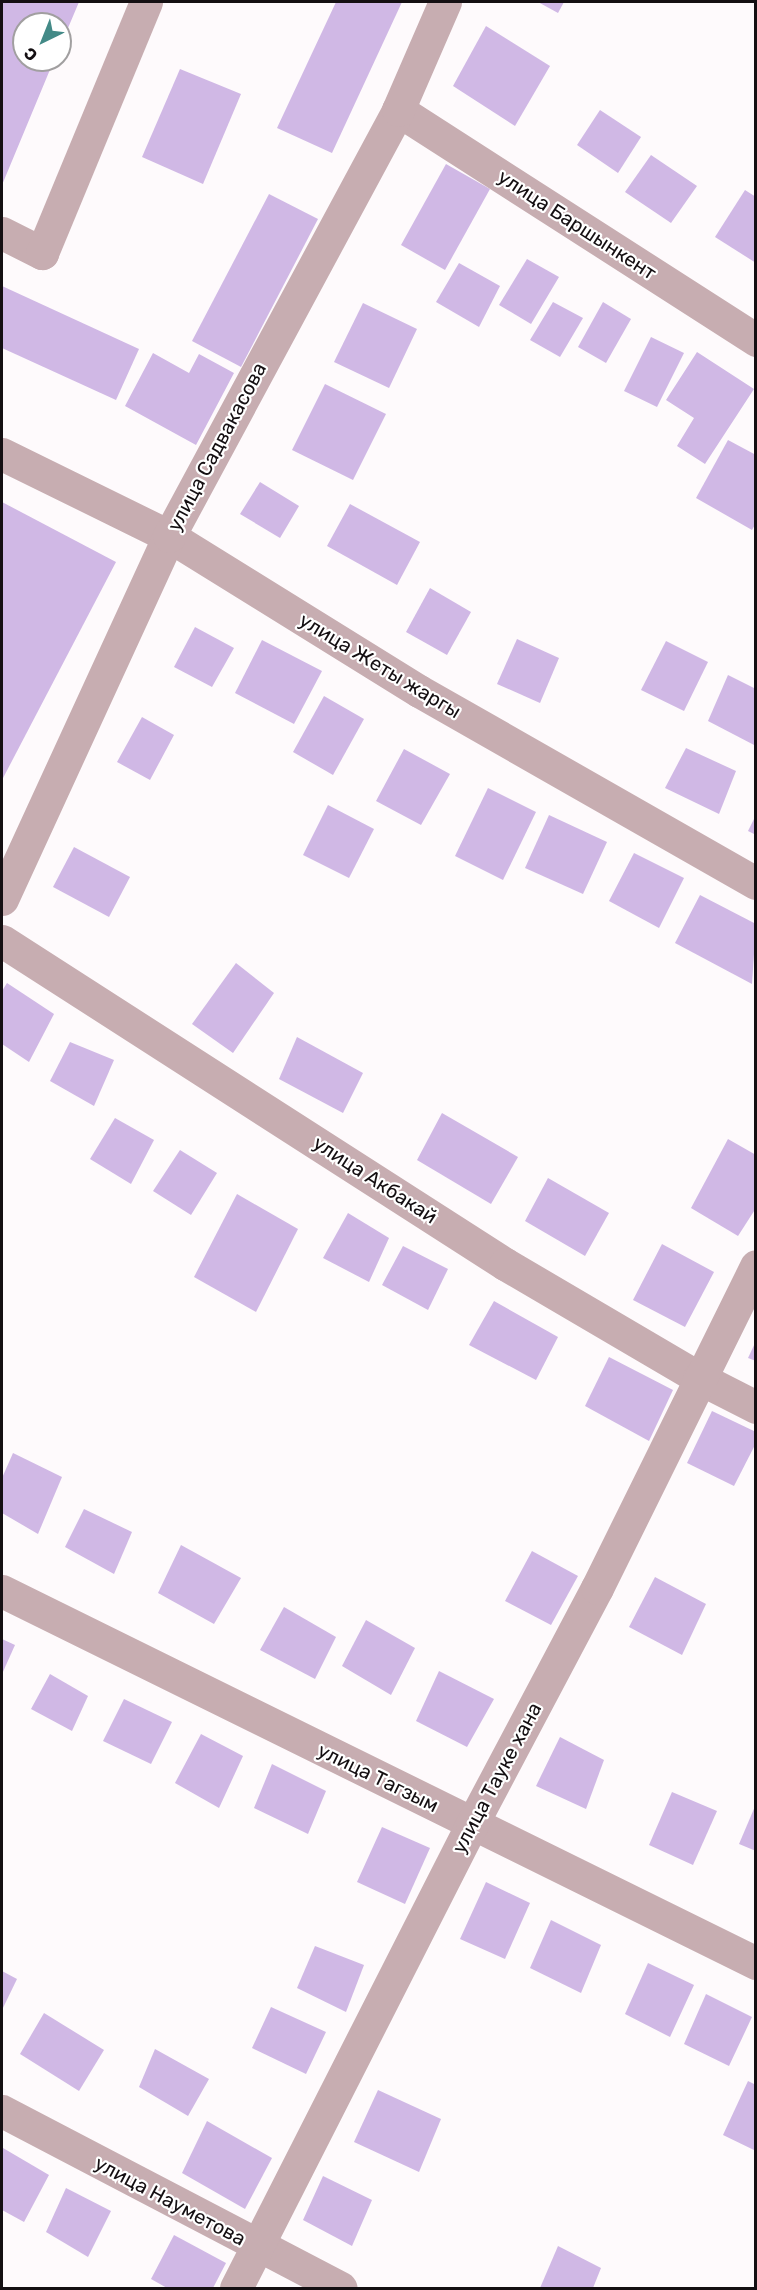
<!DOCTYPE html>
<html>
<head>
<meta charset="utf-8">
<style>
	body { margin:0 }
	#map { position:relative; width:757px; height:2290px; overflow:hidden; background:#fefafc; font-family:Rubik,sans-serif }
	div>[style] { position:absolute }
	.building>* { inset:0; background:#d0b8e5 }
	.minor>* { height:33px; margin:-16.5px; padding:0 16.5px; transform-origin:16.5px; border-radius:16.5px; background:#c7adb1 }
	span { translate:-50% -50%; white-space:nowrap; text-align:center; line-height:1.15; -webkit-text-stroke:4.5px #fff; paint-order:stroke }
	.street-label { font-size:20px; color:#140f12 }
	.frame { position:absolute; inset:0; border:3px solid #140f12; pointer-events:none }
	.north { position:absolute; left:12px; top:12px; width:60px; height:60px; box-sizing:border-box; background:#fff; border:2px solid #a19fa0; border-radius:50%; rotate:223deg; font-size:16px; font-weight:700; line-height:24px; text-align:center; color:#140f12 }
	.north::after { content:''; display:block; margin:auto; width:21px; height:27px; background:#438a87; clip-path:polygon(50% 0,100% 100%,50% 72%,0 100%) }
</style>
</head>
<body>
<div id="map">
	<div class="building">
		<div style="clip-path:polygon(3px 2px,79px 2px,60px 47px,60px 24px,24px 24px,24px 60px,54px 60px,2px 185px)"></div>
		<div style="clip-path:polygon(336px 2px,402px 2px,332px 153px,277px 128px)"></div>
		<div style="clip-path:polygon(538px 2px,564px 2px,558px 13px)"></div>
		<div style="clip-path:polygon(486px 26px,550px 66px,515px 126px,453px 86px)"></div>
		<div style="clip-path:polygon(180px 69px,241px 94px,203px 184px,142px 157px)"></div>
		<div style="clip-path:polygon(600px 110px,641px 137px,618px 173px,577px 145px)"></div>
		<div style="clip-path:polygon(651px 155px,697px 186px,671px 223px,625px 192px)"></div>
		<div style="clip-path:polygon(446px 164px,490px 189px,445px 270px,401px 245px)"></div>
		<div style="clip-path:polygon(745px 190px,756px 197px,756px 263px,715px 237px)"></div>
		<div style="clip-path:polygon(269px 194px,318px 219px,241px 367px,192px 341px)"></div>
		<div style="clip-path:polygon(527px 259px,559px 277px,531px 324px,499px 305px)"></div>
		<div style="clip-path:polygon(459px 263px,500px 286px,479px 327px,436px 302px)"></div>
		<div style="clip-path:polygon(2px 286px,139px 349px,116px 400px,2px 348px)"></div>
		<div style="clip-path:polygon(553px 302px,583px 318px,560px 357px,530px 340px)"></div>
		<div style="clip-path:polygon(603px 302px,631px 319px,606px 363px,578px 347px)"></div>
		<div style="clip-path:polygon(363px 303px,417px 329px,389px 388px,334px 362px)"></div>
		<div style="clip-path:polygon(651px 337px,684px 353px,657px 407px,624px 391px)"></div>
		<div style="clip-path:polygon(697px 352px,754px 389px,705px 464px,677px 446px,694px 418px,666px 400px)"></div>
		<div style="clip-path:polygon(153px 353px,189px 373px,199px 354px,234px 373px,196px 445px,125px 406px)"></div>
		<div style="clip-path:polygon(325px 384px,386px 414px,353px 480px,292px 450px)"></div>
		<div style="clip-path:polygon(728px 440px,756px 455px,756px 523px,752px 530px,696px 498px)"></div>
		<div style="clip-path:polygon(260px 482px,299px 506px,280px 538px,240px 514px)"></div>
		<div style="clip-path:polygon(2px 502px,116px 562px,2px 780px)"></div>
		<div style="clip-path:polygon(350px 504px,420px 542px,397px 585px,327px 546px)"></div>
		<div style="clip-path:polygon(430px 588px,471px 612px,447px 655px,406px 632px)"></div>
		<div style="clip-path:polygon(195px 627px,234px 648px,212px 687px,174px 667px)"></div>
		<div style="clip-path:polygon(517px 639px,559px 658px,540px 703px,497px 684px)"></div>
		<div style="clip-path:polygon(262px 640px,322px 671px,294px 724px,235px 693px)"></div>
		<div style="clip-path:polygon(666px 641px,708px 662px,684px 711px,641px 690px)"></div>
		<div style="clip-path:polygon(728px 675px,756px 689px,756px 746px,708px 721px)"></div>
		<div style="clip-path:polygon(324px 696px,364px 719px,333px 775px,293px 752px)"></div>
		<div style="clip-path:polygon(142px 717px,174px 735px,150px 780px,117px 762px)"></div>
		<div style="clip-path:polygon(686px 748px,736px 771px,719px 814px,665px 788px)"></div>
		<div style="clip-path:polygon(404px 749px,450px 774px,421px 825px,376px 801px)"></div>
		<div style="clip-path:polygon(488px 788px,536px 812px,503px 880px,455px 856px)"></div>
		<div style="clip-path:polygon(328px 805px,374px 829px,349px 878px,303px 855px)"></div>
		<div style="clip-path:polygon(549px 815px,607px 842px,583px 894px,525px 868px)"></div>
		<div style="clip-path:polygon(756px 815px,756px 835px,748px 831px)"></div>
		<div style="clip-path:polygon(74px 847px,130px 877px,109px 917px,53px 887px)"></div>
		<div style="clip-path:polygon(634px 853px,684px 878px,659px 928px,609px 901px)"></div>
		<div style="clip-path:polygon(700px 895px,756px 924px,752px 984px,675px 943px)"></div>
		<div style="clip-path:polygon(236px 963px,274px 993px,233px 1053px,192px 1024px)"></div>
		<div style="clip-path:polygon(7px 983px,54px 1014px,29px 1062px,2px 1044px,2px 991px)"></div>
		<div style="clip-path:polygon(297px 1037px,363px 1073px,343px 1113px,279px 1079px)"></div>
		<div style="clip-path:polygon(70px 1042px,114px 1060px,94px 1106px,50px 1081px)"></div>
		<div style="clip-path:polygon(442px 1113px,518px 1157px,491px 1204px,417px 1160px)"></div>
		<div style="clip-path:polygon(115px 1118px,154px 1140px,131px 1184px,90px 1159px)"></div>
		<div style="clip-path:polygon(728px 1139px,756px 1155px,756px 1208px,738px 1236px,691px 1208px)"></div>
		<div style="clip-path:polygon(180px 1150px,217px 1173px,191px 1215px,153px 1191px)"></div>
		<div style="clip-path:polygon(548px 1178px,609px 1213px,585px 1256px,525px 1221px)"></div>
		<div style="clip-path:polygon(237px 1194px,298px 1229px,256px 1312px,194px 1277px)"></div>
		<div style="clip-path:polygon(348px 1213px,389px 1238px,369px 1282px,323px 1258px)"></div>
		<div style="clip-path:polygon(662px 1244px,714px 1272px,685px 1327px,633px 1300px)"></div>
		<div style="clip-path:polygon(403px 1246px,448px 1269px,428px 1310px,382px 1285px)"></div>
		<div style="clip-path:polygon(494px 1301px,558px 1337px,536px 1380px,469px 1345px)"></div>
		<div style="clip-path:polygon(756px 1341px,756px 1361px,748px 1358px)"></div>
		<div style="clip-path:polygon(609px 1357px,673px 1390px,649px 1441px,585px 1406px)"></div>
		<div style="clip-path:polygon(712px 1411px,756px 1432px,756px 1443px,734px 1486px,687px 1463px)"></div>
		<div style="clip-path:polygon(13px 1453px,62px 1477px,38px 1534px,2px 1513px,2px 1478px)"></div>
		<div style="clip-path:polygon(84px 1509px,132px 1532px,114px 1574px,65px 1547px)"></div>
		<div style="clip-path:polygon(181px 1545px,241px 1578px,214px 1624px,158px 1593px)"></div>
		<div style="clip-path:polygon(532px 1551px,578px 1576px,551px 1625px,505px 1601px)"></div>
		<div style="clip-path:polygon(655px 1577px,706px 1604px,682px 1655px,629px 1627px)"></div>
		<div style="clip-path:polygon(284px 1607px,336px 1637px,315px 1679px,260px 1650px)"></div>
		<div style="clip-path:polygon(366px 1620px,415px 1648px,391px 1695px,342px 1666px)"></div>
		<div style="clip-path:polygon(2px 1639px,15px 1645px,2px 1674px)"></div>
		<div style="clip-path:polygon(439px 1671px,494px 1699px,467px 1747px,416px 1721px)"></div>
		<div style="clip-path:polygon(50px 1674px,88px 1696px,72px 1731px,31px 1709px)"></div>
		<div style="clip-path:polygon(124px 1699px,172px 1722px,151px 1764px,103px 1741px)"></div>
		<div style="clip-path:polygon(201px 1734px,243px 1756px,219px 1808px,175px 1783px)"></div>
		<div style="clip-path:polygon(560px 1737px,604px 1760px,586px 1809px,536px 1786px)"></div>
		<div style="clip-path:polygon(272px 1764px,326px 1791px,308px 1834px,254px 1808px)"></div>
		<div style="clip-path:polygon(672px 1792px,717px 1811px,693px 1865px,649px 1845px)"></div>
		<div style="clip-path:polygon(756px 1804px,756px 1851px,739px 1844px)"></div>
		<div style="clip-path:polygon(382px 1827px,430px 1848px,405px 1904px,357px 1882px)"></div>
		<div style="clip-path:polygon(486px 1882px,530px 1903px,505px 1959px,460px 1939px)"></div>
		<div style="clip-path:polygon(551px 1920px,601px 1945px,581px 1993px,530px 1968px)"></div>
		<div style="clip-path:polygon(315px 1946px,364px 1965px,346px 2012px,297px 1988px)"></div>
		<div style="clip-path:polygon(648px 1963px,694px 1985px,670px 2037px,625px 2014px)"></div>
		<div style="clip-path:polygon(2px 1971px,17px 1979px,2px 2010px)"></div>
		<div style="clip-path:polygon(706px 1994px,752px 2017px,729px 2066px,684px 2044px)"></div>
		<div style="clip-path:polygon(271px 2007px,326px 2032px,306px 2074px,252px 2048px)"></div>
		<div style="clip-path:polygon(44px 2013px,104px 2050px,79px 2091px,20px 2054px)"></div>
		<div style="clip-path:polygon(155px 2049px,209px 2079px,188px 2116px,139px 2087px)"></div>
		<div style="clip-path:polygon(748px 2081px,756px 2085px,756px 2151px,723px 2135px)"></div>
		<div style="clip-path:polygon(378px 2090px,441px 2119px,419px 2172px,354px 2142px)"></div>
		<div style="clip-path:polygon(207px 2121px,272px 2158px,245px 2209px,182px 2173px)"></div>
		<div style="clip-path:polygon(3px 2148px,49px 2175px,24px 2222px,2px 2210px)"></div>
		<div style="clip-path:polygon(323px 2176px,372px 2200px,352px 2246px,303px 2220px)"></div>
		<div style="clip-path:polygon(66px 2188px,111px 2211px,88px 2257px,46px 2232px)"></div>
		<div style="clip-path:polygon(174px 2235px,226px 2263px,213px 2288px,167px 2288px,151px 2279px)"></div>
		<div style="clip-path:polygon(558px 2246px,601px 2268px,593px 2288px,540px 2288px)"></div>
	</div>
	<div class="minor">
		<div style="left:398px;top:110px;width:426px;rotate:32.7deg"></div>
		<div style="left:2px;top:233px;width:45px;rotate:26.6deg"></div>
		<div style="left:42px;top:253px;width:272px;rotate:-67.5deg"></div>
		<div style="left:2px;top:454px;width:186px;rotate:26.2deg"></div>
		<div style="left:169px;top:536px;width:294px;rotate:31.8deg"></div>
		<div style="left:419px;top:691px;width:388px;rotate:29.7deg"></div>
		<div style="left:2px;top:899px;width:400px;rotate:-65.3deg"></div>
		<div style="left:169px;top:536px;width:484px;rotate:-61.7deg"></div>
		<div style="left:398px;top:110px;width:118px;rotate:-66.5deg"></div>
		<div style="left:2px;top:941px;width:598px;rotate:32.71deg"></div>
		<div style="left:505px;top:1264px;width:225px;rotate:30.4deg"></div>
		<div style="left:699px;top:1378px;width:64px;rotate:27deg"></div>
		<div style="left:2px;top:1591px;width:841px;rotate:26.26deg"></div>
		<div style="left:2px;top:2111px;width:382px;rotate:27.6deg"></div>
		<div style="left:236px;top:2288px;width:521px;rotate:-63.04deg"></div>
		<div style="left:472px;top:1824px;width:267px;rotate:-62.1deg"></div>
		<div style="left:597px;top:1588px;width:359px;rotate:-63.7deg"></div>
	</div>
	<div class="street-label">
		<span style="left:577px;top:225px;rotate:33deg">улица Баршынкент</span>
		<span style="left:217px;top:447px;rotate:-62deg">улица Садвакасова</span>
		<span style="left:380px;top:666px;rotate:31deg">улица Жеты жаргы</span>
		<span style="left:375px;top:1180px;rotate:33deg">улица Акбакай</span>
		<span style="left:378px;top:1778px;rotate:26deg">улица Тагзым</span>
		<span style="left:497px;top:1778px;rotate:-62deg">улица Тауке хана</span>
		<span style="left:170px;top:2201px;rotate:28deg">улица Науметова</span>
	</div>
	<div class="frame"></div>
	<div class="north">С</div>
</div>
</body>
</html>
